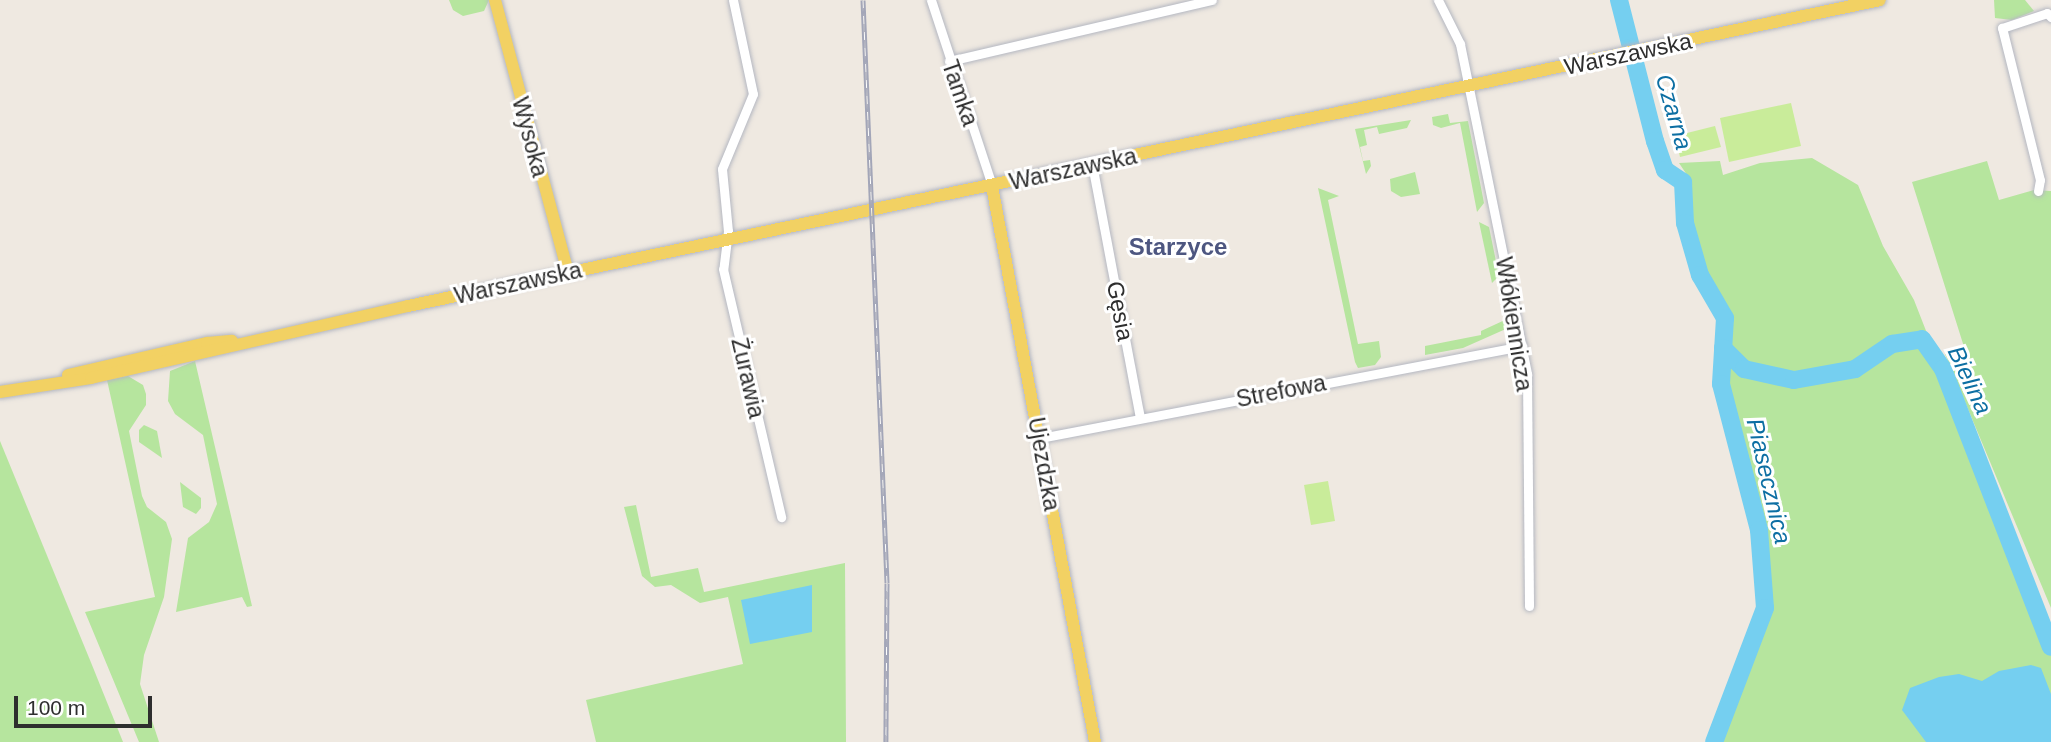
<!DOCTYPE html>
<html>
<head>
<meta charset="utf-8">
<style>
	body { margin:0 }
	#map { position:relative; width:2051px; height:742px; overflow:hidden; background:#efe9e1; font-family:Arial,sans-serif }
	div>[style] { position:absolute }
	.green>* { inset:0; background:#b6e59e }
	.pitch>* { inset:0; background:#c9ec9a }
	.water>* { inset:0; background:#75cff0 }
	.river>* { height:18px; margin:-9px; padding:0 9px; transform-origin:9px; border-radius:9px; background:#75cff0 }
	.roads { filter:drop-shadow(0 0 2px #b4b7c1) drop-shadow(0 0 2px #b4b7c1) }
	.minor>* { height:9px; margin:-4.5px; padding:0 4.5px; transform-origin:4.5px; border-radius:4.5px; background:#fff }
	.major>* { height:12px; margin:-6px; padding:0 6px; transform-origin:6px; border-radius:6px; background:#f2d163 }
	.rail>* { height:5px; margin-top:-2.5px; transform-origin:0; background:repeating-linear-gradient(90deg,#fff 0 8px,#a3a6b8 0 16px); box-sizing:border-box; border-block:2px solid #a3a6b8 }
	span { translate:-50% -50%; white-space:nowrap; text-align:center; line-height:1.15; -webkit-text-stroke:6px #fff; paint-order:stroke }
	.street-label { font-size:23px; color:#2e2e2e }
	.water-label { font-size:24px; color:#0d6fa3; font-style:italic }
	.neighbourhood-label { font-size:24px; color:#4d5680; font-weight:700 }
	.scale { position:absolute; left:14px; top:696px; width:138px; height:32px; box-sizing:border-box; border:4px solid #2e2e2e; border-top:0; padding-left:9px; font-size:21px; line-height:24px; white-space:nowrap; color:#2e2e2e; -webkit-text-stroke:5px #fff; paint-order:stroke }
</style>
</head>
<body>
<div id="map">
	<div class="green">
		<div style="clip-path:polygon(449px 0,489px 0,484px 11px,463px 16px,453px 10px)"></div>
		<div style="clip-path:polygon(1994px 0,2025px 0,2034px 11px,2012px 20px,1995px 18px)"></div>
		<div style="clip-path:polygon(1448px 114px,1450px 123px,1468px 121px,1484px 203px,1477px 212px,1460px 123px,1441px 128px,1433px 125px,1432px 117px)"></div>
		<div style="clip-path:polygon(1411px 120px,1407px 128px,1379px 134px,1377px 127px,1364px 130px,1367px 145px,1360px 147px,1363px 161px,1370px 160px,1371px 166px,1366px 174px,1355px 129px)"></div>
		<div style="clip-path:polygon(1812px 158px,1858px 185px,1883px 246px,1914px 300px,2051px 651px,2051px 742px,1719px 742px,1766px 609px,1761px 530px,1730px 406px,1730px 310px,1714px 290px,1690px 222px,1689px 178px,1679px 163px,1720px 161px,1723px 175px,1760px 163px)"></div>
		<div style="clip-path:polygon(1987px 161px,1999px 200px,2034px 190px,2051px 191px,2051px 608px,1945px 354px,1965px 350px,1912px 182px)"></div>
		<div style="clip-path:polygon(1415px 172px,1420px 194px,1401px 197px,1391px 191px,1390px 179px)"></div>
		<div style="clip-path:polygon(1318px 188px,1339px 196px,1328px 200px,1358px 344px,1379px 341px,1381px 357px,1375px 365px,1358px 368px,1355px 362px)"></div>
		<div style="clip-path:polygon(1479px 222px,1489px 227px,1499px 276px,1492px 283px)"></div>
		<div style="clip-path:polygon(1507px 319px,1508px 328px,1463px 348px,1425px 355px,1425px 346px,1481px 335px,1481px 331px)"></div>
		<div style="clip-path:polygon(195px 361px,252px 606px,247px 607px,242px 597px,176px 612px,188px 538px,209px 522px,217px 504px,203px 435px,175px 414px,168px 401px,170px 371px)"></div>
		<div style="clip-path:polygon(128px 376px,143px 385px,146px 394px,146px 405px,129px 431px,142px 496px,147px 507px,166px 522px,172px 539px,164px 597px,144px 655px,140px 684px,159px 742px,139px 742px,85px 612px,155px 597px,107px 380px)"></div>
		<div style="clip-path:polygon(144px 425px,157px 431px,162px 458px,139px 442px,139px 430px)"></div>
		<div style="clip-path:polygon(0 441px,92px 665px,123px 742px,0 742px)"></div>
		<div style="clip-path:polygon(180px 482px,201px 498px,201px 508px,196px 514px,183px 507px)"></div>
		<div style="clip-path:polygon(636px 505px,651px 577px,698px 568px,704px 592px,845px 563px,846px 742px,596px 742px,586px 700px,743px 664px,728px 597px,700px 603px,671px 585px,655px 587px,642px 576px,624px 507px)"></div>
	</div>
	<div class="pitch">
		<div style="clip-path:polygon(1791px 103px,1801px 146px,1729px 162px,1720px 118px)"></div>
		<div style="clip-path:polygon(1715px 126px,1721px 147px,1680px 157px,1675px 136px)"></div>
		<div style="clip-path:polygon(1328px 481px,1335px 521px,1311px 525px,1304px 485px)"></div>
	</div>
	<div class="water">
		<div style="clip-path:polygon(812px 585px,812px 632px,750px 644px,741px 600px)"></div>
		<div style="clip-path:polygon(2031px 665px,2041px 668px,2051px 694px,2051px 742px,1926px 742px,1902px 710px,1910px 688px,1939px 677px,1959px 674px,1982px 681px,1999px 671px)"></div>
	</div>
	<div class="river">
		<div style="left:1619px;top:0;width:146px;rotate:75.7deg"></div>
		<div style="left:1655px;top:141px;width:31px;rotate:71deg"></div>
		<div style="left:1665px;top:170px;width:22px;rotate:34deg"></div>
		<div style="left:1683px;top:182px;width:41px;rotate:87.2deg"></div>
		<div style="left:1685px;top:223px;width:54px;rotate:73.9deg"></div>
		<div style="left:1700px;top:275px;width:50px;rotate:59.8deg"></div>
		<div style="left:1725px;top:318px;width:66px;rotate:93.5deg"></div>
		<div style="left:1721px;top:384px;width:151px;rotate:75.4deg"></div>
		<div style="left:1759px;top:530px;width:78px;rotate:85.6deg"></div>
		<div style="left:1765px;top:608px;width:143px;rotate:110.8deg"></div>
		<div style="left:1723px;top:348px;width:30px;rotate:45deg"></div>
		<div style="left:1744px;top:369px;width:51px;rotate:12.4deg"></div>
		<div style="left:1794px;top:380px;width:62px;rotate:-10.2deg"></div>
		<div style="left:1855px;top:369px;width:45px;rotate:-34deg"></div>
		<div style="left:1892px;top:344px;width:30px;rotate:-9deg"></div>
		<div style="left:1922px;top:339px;width:37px;rotate:55deg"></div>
		<div style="left:1943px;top:369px;width:298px;rotate:68.8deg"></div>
	</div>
	<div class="roads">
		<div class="minor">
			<div style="left:733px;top:0;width:96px;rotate:78deg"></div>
			<div style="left:753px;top:94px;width:81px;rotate:112.5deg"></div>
			<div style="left:722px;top:169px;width:62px;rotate:84.5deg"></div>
			<div style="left:728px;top:231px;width:38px;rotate:97deg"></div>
			<div style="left:723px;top:269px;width:255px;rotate:76.8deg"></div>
			<div style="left:931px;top:0;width:196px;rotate:71.8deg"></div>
			<div style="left:1438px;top:0;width:49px;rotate:63.4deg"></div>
			<div style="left:1460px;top:44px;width:337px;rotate:78.5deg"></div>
			<div style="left:1527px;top:374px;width:232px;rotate:89.5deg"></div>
			<div style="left:949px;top:61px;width:270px;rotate:-13.1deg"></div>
			<div style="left:1092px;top:164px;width:258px;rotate:79.3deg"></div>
			<div style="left:2038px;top:191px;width:11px;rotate:-80deg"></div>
			<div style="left:2040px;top:180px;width:157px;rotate:-104deg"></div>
			<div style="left:2002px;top:28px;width:47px;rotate:-18.4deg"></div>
			<div style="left:2047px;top:13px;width:6px;rotate:45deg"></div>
			<div style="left:1040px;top:438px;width:491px;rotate:-10.8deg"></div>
		</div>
		<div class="major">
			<div style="left:495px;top:0;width:283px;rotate:75deg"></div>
			<div style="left:992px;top:186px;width:565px;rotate:79.5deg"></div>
			<div style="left:68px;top:375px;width:143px;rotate:-13deg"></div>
			<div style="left:207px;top:343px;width:25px;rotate:-5deg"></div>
			<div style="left:0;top:392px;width:92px;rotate:-8.7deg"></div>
			<div style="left:91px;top:378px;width:325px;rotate:-12.8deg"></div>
			<div style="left:408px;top:306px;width:1503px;rotate:-11.74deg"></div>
		</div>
	</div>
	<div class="rail">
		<div style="left:863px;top:0;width:583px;rotate:87.64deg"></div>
		<div style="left:887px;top:583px;width:159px;rotate:90.4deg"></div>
	</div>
	<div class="street-label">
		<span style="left:1628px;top:54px;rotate:-12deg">Warszawska</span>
		<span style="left:960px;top:93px;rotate:71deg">Tamka</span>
		<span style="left:530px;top:137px;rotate:75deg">Wysoka</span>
		<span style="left:1073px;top:169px;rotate:-12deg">Warszawska</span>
		<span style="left:518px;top:283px;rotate:-12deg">Warszawska</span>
		<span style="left:1120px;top:311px;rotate:79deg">Gęsia</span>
		<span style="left:1514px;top:324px;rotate:81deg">Włókiennicza</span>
		<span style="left:748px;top:378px;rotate:77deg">Żurawia</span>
		<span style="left:1281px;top:391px;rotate:-11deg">Strefowa</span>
		<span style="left:1044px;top:464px;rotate:80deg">Ujezdzka</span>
	</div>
	<div class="water-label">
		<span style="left:1674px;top:112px;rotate:74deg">Czarna</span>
		<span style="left:1970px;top:380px;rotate:65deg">Bielina</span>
		<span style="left:1769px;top:481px;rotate:77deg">Piasecznica</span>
	</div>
	<div class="neighbourhood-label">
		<span style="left:1178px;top:247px">Starzyce</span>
	</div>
	<div class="scale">100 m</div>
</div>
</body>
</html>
